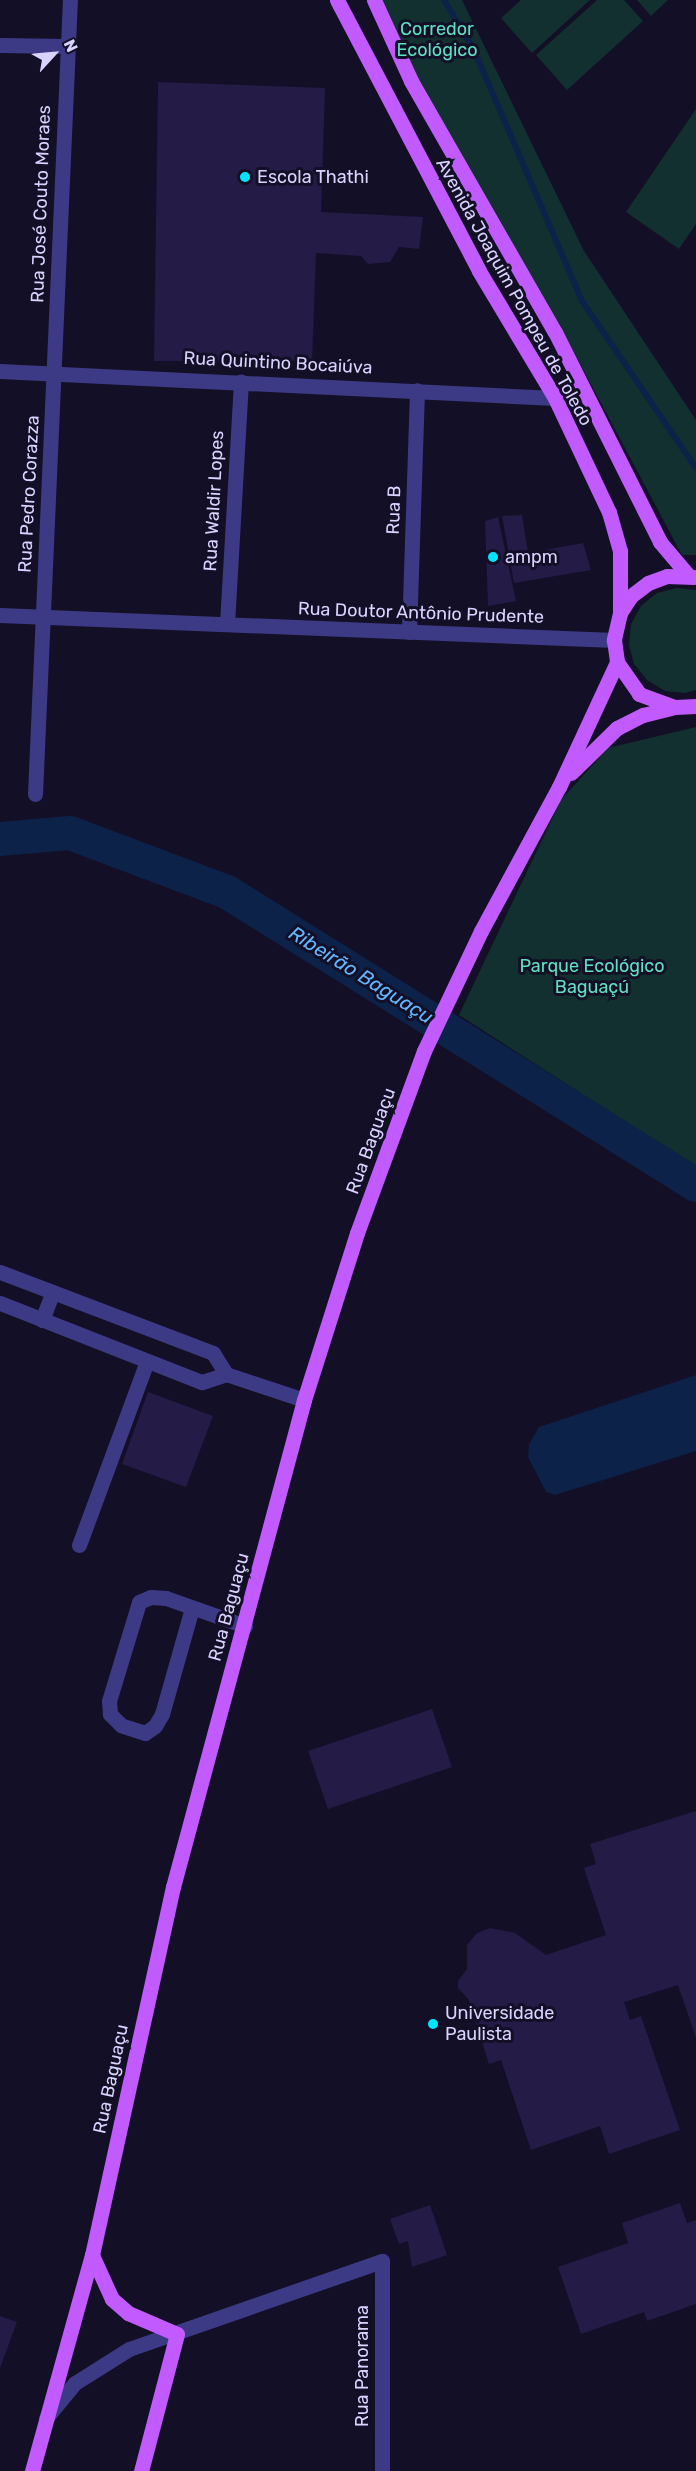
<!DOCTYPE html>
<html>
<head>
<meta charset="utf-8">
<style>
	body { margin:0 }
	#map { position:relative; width:696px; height:2471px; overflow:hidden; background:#130f26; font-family:Rubik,sans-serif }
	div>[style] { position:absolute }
	.green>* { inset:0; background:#12302f }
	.water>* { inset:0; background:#0c2248 }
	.stream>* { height:6px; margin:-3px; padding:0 3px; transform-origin:3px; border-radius:3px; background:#0c2248 }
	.river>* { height:34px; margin:-17px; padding:0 17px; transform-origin:17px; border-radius:17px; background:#0c2248 }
	.building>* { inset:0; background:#241b47 }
	.minor>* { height:15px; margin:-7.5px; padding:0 7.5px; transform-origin:7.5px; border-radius:7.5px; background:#3d3a85 }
	.major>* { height:15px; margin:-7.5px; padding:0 7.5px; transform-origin:7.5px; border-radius:7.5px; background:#c25bff }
	.dots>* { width:16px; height:16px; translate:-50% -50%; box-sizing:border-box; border:3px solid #130f26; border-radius:50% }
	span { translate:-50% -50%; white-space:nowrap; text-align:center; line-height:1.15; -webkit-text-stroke:6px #130f26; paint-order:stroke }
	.park-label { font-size:18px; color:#5fe0c0 }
	.poi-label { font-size:18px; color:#d9d4ff }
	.left { translate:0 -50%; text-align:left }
	.street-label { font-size:18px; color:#d9d4ff }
	.water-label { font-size:20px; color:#62b6ff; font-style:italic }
	.north { position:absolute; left:24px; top:24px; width:60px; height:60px; -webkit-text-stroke:4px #130f26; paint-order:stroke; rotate:64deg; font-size:16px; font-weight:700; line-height:24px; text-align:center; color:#d9d4ff }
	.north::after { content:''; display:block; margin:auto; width:21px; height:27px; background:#d9d4ff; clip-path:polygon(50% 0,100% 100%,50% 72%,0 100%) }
</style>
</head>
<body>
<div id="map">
	<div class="green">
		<div style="clip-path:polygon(367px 0,462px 0,584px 251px,696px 420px,696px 555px,682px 555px,561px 328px)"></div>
		<div style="clip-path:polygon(521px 0,590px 0,532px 53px,501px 18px)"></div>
		<div style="clip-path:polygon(597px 0,624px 0,643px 21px,567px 90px,536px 55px)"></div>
		<div style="clip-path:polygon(637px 0,668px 0,651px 16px)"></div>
		<div style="clip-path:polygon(696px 109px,696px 224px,679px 249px,626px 212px)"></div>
		<div style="clip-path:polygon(677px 588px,696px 590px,696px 690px,685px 693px,665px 691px,647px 680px,634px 664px,629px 645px,631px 624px,641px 606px,657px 593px)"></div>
		<div style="clip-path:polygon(696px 727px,696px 1167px,459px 1015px,561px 800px,608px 748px)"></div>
	</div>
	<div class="water">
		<div style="clip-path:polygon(696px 1375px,696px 1451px,555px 1495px,546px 1492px,528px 1457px,529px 1444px,539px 1427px)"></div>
	</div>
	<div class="stream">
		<div style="left:444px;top:0;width:58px;rotate:59deg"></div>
		<div style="left:474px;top:50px;width:273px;rotate:66.7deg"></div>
		<div style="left:582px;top:301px;width:202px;rotate:55.7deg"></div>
	</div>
	<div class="river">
		<div style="left:0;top:839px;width:70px;rotate:-4.9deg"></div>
		<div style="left:70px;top:833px;width:168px;rotate:20.6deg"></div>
		<div style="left:227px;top:892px;width:553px;rotate:31.99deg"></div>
	</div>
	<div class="building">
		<div style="clip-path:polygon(158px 82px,325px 88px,321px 212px,423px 217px,419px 249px,399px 247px,390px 262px,368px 264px,361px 256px,316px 253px,312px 361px,154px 361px)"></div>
		<div style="clip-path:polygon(522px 515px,528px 553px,583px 543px,591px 570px,514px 583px,502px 516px)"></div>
		<div style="clip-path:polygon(498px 517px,516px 601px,488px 606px,485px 521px)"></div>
		<div style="clip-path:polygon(148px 1392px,213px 1416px,186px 1487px,122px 1464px)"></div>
		<div style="clip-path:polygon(432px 1709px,452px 1767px,328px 1809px,308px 1751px)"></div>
		<div style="clip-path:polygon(696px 1811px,696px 2038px,678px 1985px,624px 2002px,630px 2020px,641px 2016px,680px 2130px,609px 2154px,600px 2126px,531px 2150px,501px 2060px,489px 2064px,469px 2000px,458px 1988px,458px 1981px,467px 1969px,467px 1945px,477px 1933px,490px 1928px,515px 1933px,546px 1955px,606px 1935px,584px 1868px,596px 1864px,590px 1844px)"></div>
		<div style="clip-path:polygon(680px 2203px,687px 2223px,696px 2220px,696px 2304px,647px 2321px,644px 2312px,581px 2334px,558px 2267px,628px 2243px,622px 2223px)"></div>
		<div style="clip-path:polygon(430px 2205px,447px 2255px,412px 2267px,408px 2241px,399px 2244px,390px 2219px)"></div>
		<div style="clip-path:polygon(0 2316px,17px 2322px,0 2368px)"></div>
	</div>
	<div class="minor">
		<div style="left:0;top:45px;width:67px;rotate:0.9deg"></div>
		<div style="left:0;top:371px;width:556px;rotate:2.79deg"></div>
		<div style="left:0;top:615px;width:615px;rotate:2.33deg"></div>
		<div style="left:227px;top:624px;width:243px;rotate:-86.7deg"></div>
		<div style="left:409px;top:632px;width:242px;rotate:-88.1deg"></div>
		<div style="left:35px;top:794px;width:795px;rotate:-87.48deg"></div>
		<div style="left:0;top:1272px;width:228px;rotate:20.8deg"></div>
		<div style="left:213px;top:1353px;width:25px;rotate:58deg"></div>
		<div style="left:0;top:1303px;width:217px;rotate:21.4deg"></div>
		<div style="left:202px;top:1382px;width:25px;rotate:-18deg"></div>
		<div style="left:226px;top:1374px;width:82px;rotate:18.4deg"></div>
		<div style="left:42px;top:1320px;width:30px;rotate:-69deg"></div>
		<div style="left:79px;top:1545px;width:196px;rotate:-69.7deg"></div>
		<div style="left:192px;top:1608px;width:110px;rotate:105.8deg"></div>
		<div style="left:162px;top:1714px;width:14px;rotate:120deg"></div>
		<div style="left:155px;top:1726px;width:12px;rotate:145deg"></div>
		<div style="left:145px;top:1733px;width:25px;rotate:-162deg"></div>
		<div style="left:121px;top:1725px;width:16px;rotate:-135deg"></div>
		<div style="left:110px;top:1714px;width:13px;rotate:-94deg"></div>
		<div style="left:109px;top:1701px;width:103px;rotate:-73.1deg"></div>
		<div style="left:139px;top:1602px;width:13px;rotate:-23deg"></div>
		<div style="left:151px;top:1597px;width:15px;rotate:4deg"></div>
		<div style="left:166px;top:1598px;width:84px;rotate:19.5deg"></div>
		<div style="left:46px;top:2418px;width:45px;rotate:-50.4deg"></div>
		<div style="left:75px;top:2383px;width:64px;rotate:-32.2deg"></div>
		<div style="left:129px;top:2349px;width:268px;rotate:-19.2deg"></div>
		<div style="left:382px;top:2261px;width:210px;rotate:90deg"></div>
	</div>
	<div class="major">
		<div style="left:337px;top:0;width:306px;rotate:62.3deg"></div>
		<div style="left:479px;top:271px;width:148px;rotate:59.1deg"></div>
		<div style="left:555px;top:398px;width:126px;rotate:64.7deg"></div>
		<div style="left:609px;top:512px;width:41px;rotate:74.2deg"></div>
		<div style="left:620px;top:551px;width:62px;rotate:90deg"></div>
		<div style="left:374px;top:0;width:89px;rotate:65.4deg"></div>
		<div style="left:411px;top:81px;width:289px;rotate:60.2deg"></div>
		<div style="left:555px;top:332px;width:235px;rotate:63.4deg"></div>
		<div style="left:660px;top:542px;width:43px;rotate:49.7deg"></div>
		<div style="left:694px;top:577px;width:27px;rotate:-178deg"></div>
		<div style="left:667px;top:576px;width:20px;rotate:160deg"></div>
		<div style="left:648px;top:583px;width:21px;rotate:143deg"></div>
		<div style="left:631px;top:596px;width:20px;rotate:123deg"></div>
		<div style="left:620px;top:613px;width:28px;rotate:103deg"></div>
		<div style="left:614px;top:640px;width:22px;rotate:82deg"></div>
		<div style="left:617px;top:662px;width:39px;rotate:55deg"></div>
		<div style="left:639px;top:694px;width:38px;rotate:20deg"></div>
		<div style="left:675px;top:707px;width:21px;rotate:-3deg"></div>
		<div style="left:571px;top:773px;width:64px;rotate:-44.4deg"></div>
		<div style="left:617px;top:728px;width:29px;rotate:-27deg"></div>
		<div style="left:643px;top:715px;width:30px;rotate:-14deg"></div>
		<div style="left:92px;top:2255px;width:48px;rotate:65.6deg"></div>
		<div style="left:112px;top:2299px;width:21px;rotate:41deg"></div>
		<div style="left:128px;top:2313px;width:53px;rotate:23.2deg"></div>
		<div style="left:177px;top:2334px;width:142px;rotate:104.7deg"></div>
		<div style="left:32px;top:2471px;width:224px;rotate:-74.5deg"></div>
		<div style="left:92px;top:2255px;width:377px;rotate:-77.6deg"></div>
		<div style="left:173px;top:1887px;width:504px;rotate:-74.94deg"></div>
		<div style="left:304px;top:1400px;width:175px;rotate:-72.4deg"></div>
		<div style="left:357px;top:1233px;width:194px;rotate:-69.8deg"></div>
		<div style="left:424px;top:1051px;width:133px;rotate:-64.6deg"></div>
		<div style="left:481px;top:931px;width:164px;rotate:-61.6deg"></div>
		<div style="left:559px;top:787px;width:138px;rotate:-65.1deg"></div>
	</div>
	<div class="dots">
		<div style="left:245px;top:177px;background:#00e5ff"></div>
		<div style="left:493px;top:557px;background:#00e5ff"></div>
		<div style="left:433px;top:2024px;background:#00e5ff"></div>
	</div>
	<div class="park-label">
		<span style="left:437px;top:40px">Corredor<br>Ecológico</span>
		<span style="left:592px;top:977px">Parque Ecológico<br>Baguaçú</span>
	</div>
	<div class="poi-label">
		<span class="left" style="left:257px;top:177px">Escola Thathi</span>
		<span class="left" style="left:505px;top:557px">ampm</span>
		<span class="left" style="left:445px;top:2024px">Universidade<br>Paulista</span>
	</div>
	<div class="street-label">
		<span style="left:41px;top:204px;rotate:-88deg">Rua José Couto Moraes</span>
		<span style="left:514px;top:292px;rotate:61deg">Avenida Joaquim Pompeu de Toledo</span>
		<span style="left:278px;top:363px;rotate:3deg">Rua Quintino Bocaiúva</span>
		<span style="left:29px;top:494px;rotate:-87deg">Rua Pedro Corazza</span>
		<span style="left:214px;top:501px;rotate:-87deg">Rua Waldir Lopes</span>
		<span style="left:394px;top:510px;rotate:-88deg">Rua B</span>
		<span style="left:421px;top:613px;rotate:2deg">Rua Doutor Antônio Prudente</span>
		<span style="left:371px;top:1141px;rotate:-70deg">Rua Baguaçu</span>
		<span style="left:229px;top:1607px;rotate:-75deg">Rua Baguaçu</span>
		<span style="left:111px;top:2079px;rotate:-78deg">Rua Baguaçu</span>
		<span style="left:362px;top:2366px;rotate:-90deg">Rua Panorama</span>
	</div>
	<div class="water-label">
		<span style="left:361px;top:975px;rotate:32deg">Ribeirão Baguaçu</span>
	</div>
	<div class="north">N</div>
</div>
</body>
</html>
